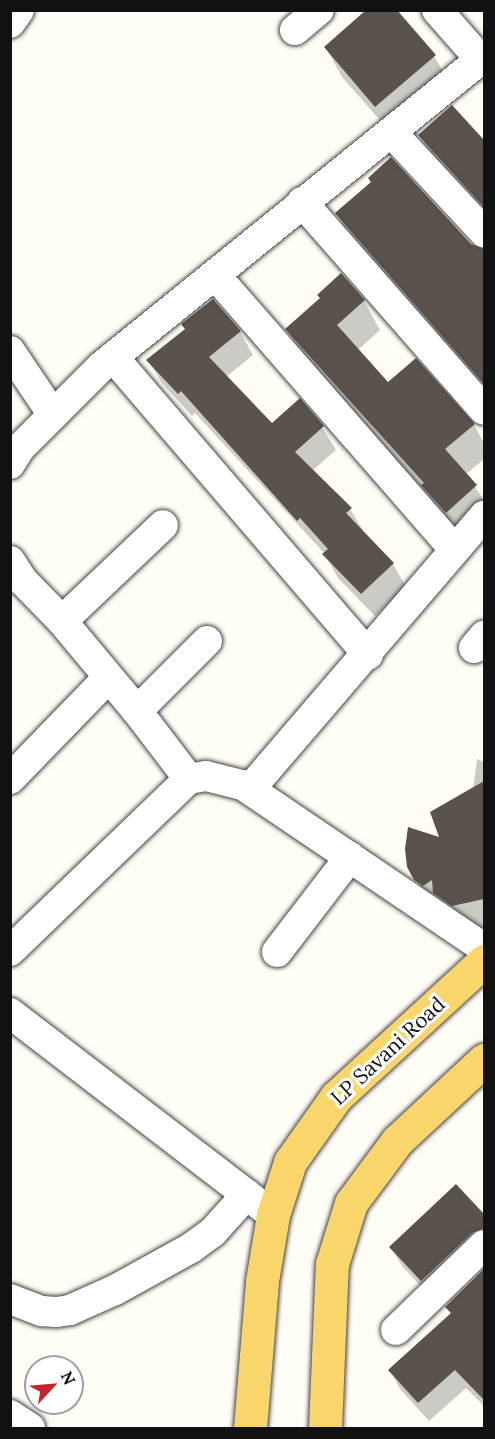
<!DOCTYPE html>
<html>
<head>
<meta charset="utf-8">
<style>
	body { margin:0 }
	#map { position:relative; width:495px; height:1439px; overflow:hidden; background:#fffdf5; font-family:Lora,serif }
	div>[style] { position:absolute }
	.shadow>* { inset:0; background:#0003 }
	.building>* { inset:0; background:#5a524d }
	.roads { filter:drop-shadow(0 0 2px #444) drop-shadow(0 0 2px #444) }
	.minor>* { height:30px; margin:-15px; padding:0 15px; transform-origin:15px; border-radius:15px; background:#fff }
	.major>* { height:33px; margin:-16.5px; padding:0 16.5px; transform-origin:16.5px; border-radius:16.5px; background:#f9d66b }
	span { translate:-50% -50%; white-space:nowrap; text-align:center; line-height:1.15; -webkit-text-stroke:6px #fff; paint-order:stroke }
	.street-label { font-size:21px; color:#111 }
	.frame { position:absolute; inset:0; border:12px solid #111; pointer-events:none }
	.north { position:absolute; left:24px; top:1355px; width:60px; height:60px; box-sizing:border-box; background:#fff; border:2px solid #a0a0a0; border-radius:50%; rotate:64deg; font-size:16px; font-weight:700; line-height:24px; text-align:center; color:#111 }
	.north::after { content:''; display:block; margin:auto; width:21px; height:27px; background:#c4262e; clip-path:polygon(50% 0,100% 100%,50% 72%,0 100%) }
</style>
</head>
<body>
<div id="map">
	<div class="shadow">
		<div style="clip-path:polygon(326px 48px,434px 56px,451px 85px,393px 135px,342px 77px)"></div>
		<div style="clip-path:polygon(452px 107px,484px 143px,484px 217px,434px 161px,420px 136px)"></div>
		<div style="clip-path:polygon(337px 214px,484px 250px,484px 393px,351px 239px)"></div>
		<div style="clip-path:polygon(364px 301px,380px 330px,358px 350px,388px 385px,415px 360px,474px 425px,484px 443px,484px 459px,466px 474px,484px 500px,484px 522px,463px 541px,440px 515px,432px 501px,304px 358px,287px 330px)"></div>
		<div style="clip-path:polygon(240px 332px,253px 355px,226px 377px,272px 425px,322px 427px,336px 450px,312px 471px,350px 509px,364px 532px,393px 564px,406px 587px,375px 616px,338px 578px,325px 554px,195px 413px,192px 416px,162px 383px,148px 360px)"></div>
		<div style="clip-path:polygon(477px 759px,484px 762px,484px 931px,433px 909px,416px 879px,473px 790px)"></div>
		<div style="clip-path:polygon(456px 1186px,484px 1216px,484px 1224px,481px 1226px,484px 1228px,484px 1250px,433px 1299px,402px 1266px,391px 1247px)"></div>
		<div style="clip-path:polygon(484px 1271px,484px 1406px,466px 1388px,429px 1421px,400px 1389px,390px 1370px,451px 1314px,447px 1307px)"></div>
	</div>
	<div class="building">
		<div style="clip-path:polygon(366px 10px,397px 10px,436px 55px,375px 107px,324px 47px)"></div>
		<div style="clip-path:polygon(452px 105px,484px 140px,484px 207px,418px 135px)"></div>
		<div style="clip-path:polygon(391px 157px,471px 244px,484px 249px,484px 384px,335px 213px,371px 182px,368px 178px)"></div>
		<div style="clip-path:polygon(341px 273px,365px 300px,337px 325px,388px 382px,416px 358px,475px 424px,445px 449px,477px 485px,446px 513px,421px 485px,424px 483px,285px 329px,320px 298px,317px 295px)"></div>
		<div style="clip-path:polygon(213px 299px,241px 331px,209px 357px,272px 423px,300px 398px,324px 426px,295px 452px,352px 508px,346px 513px,394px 563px,361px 594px,322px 554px,328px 549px,300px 518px,297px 521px,280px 502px,181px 391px,178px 394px,146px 360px,185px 329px,181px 324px)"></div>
		<div style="clip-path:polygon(484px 781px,484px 899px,452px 906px,433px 893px,432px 880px,423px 886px,414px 880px,407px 867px,405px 849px,408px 827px,439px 837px,430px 812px)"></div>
		<div style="clip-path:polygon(456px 1184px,484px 1214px,484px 1228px,472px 1233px,421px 1281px,389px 1247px)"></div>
		<div style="clip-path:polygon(484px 1269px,484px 1400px,455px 1370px,418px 1403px,388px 1370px,451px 1313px,445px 1307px)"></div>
	</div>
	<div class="roads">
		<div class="minor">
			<div style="left:437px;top:10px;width:67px;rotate:48.7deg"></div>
			<div style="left:10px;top:23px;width:16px;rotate:-55deg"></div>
			<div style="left:295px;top:30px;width:31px;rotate:-40deg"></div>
			<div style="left:391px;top:132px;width:137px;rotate:47.1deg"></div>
			<div style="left:302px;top:202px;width:276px;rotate:48.8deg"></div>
			<div style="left:215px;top:275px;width:364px;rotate:48.9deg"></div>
			<div style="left:10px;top:351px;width:77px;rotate:56.1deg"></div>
			<div style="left:113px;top:357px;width:392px;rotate:49.4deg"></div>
			<div style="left:10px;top:464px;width:19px;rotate:-58deg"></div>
			<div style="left:20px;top:448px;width:116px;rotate:-45deg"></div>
			<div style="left:102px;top:366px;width:491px;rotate:-39deg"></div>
			<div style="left:10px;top:561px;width:24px;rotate:57deg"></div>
			<div style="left:23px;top:581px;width:56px;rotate:45.7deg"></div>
			<div style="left:62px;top:621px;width:117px;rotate:50.2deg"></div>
			<div style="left:137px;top:711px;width:86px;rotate:52.6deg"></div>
			<div style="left:62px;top:621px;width:139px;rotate:-43.5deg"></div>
			<div style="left:474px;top:648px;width:16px;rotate:-50deg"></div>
			<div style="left:137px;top:711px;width:99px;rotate:-45deg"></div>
			<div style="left:10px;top:779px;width:141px;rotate:-45.9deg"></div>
			<div style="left:250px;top:789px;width:360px;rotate:-49.4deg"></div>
			<div style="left:10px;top:951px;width:248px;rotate:-43.9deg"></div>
			<div style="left:189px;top:779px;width:17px;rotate:-10deg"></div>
			<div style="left:206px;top:776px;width:38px;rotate:14deg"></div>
			<div style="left:243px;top:785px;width:291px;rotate:34.1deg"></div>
			<div style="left:277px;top:952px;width:120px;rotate:-52.5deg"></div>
			<div style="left:10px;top:1013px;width:332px;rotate:37.5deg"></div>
			<div style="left:10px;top:1299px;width:34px;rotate:21deg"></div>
			<div style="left:42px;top:1311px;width:14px;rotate:4deg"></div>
			<div style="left:56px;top:1312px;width:14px;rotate:-8deg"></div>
			<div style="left:70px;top:1310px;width:49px;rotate:-24deg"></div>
			<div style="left:115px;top:1290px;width:87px;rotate:-28.9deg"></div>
			<div style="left:191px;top:1248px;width:26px;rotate:-36deg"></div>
			<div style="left:212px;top:1233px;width:52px;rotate:-48.1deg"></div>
			<div style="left:396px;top:1330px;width:122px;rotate:-44deg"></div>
			<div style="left:10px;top:1415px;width:24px;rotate:33deg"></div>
		</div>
		<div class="major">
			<div style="left:250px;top:1428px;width:147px;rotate:-85.3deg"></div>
			<div style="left:262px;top:1281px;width:67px;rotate:-80.5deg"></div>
			<div style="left:273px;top:1215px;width:56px;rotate:-72.2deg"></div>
			<div style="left:290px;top:1162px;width:80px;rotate:-54.7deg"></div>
			<div style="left:336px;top:1097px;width:201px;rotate:-42.6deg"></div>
			<div style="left:325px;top:1428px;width:164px;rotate:-87.6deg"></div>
			<div style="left:332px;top:1264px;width:64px;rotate:-72.7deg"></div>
			<div style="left:351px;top:1203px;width:77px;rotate:-53.4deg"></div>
			<div style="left:397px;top:1141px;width:119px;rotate:-43deg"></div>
		</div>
	</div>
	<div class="street-label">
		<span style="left:388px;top:1051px;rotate:-43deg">LP Savani Road</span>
	</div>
	<div class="frame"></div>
	<div class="north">N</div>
</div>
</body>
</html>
